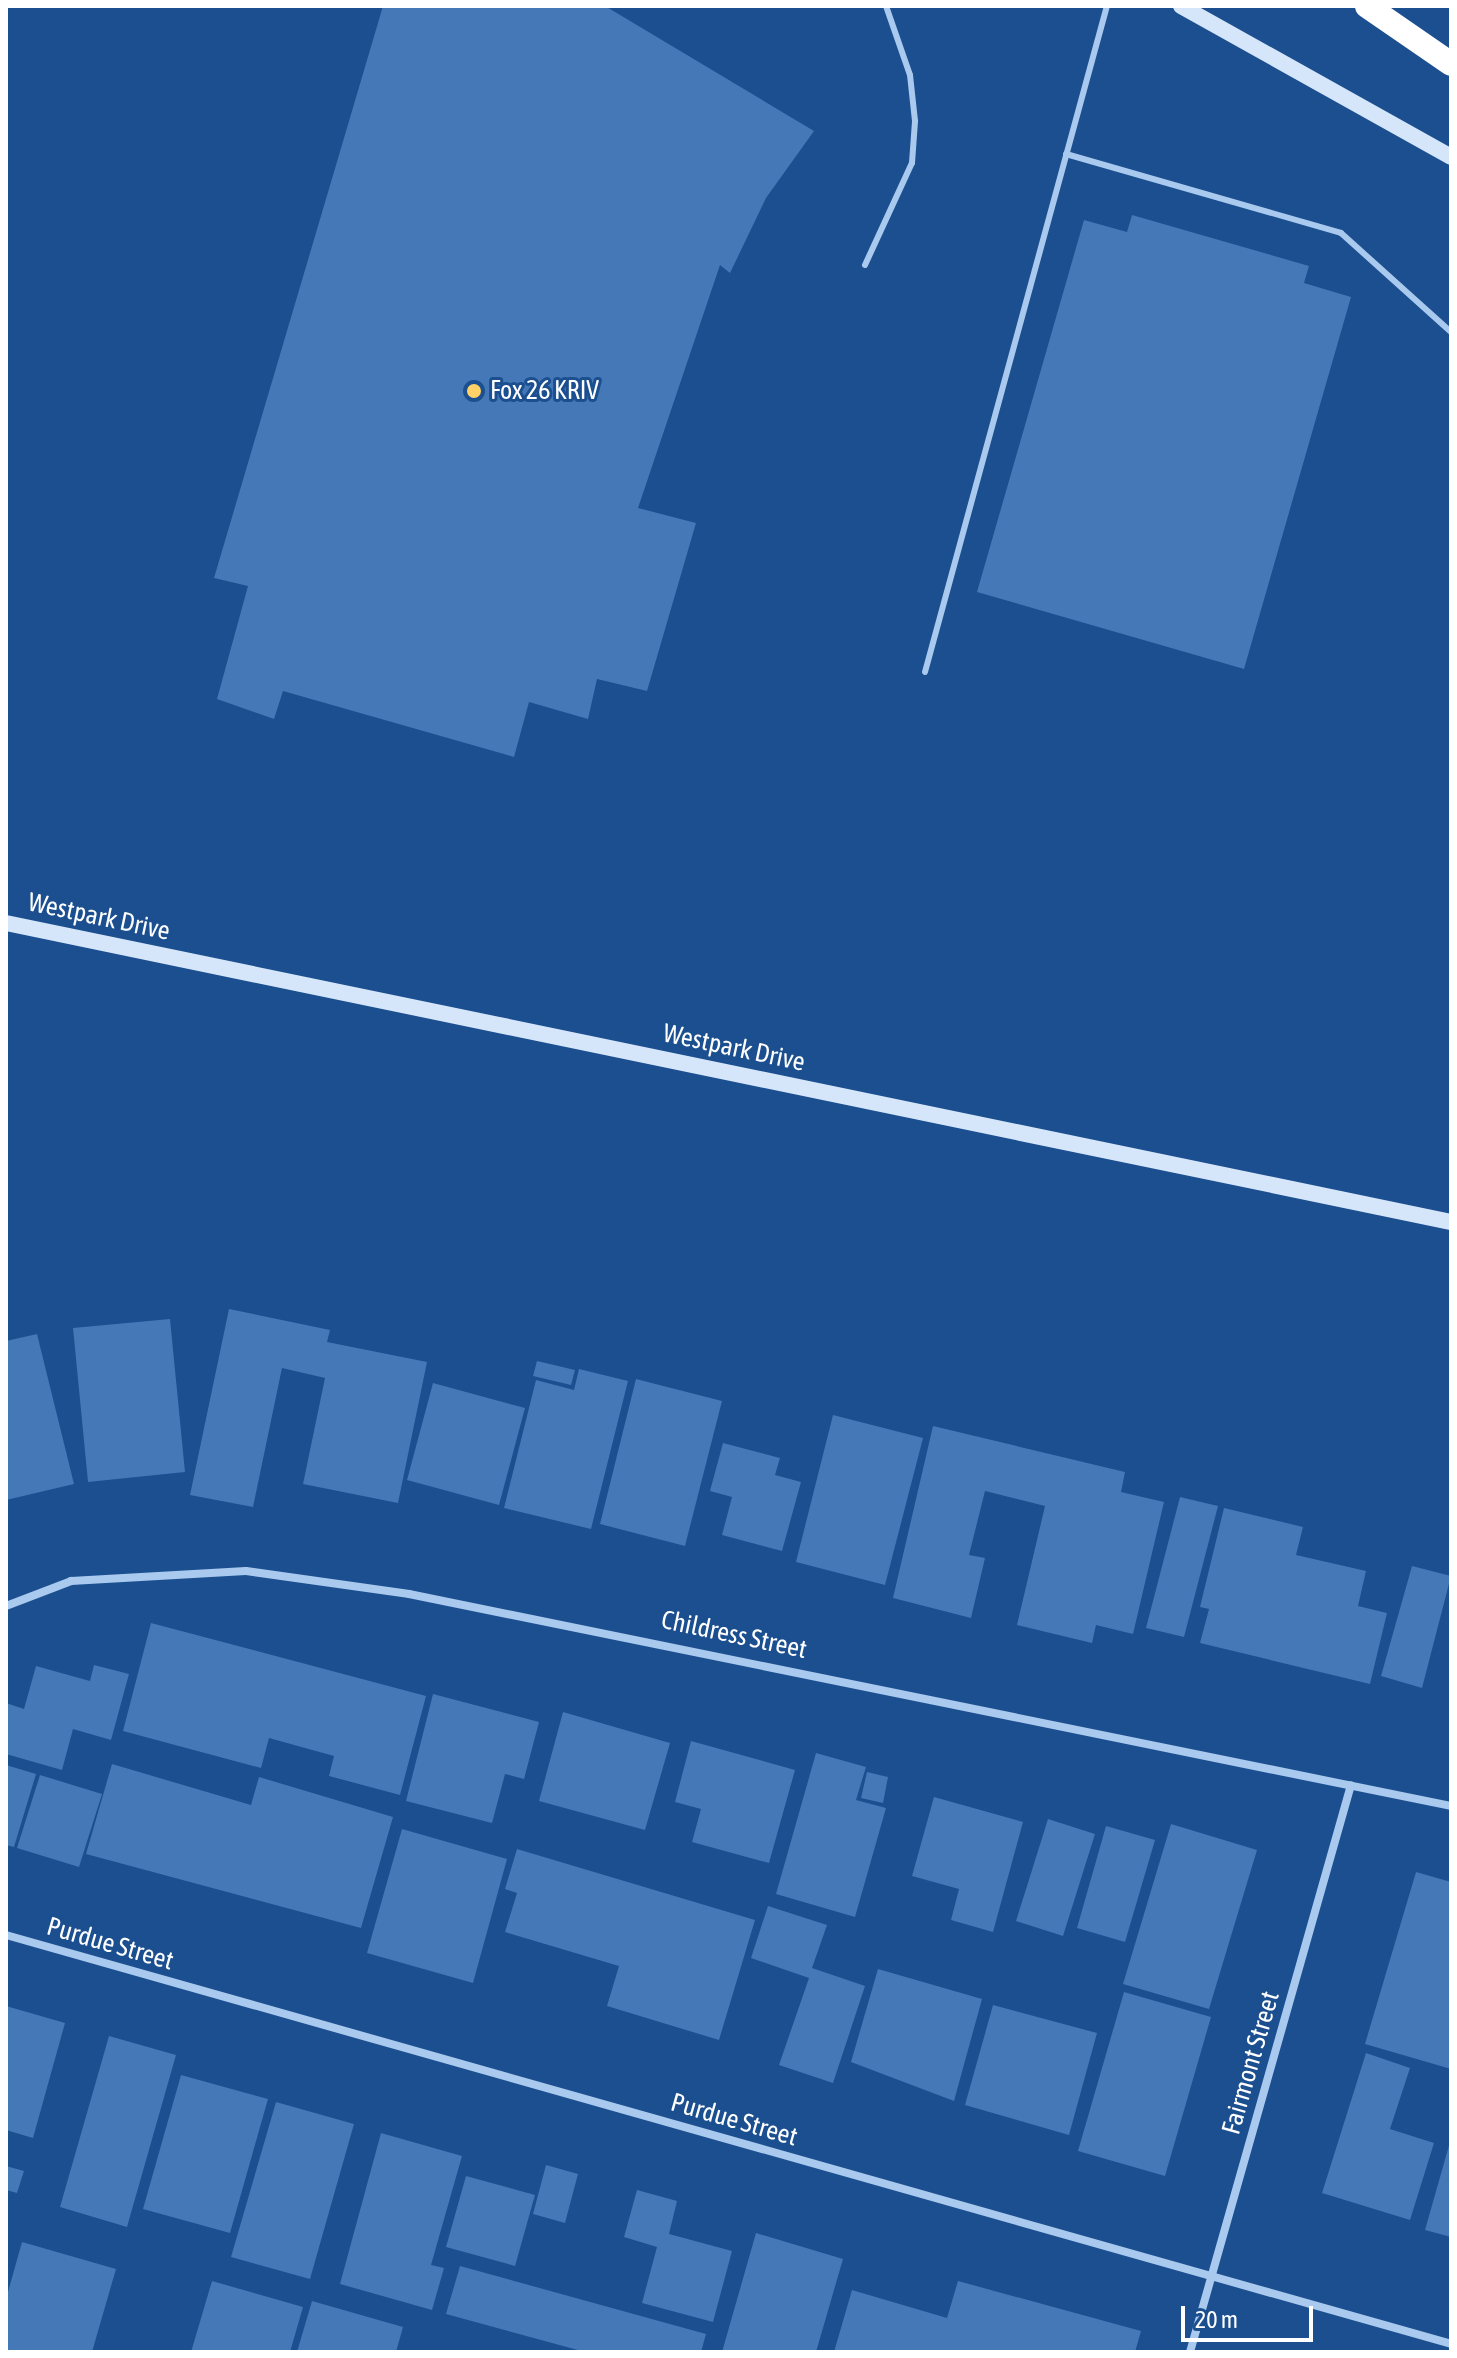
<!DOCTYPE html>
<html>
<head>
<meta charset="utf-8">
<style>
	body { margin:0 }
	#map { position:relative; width:1457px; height:2358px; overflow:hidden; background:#1b4f8f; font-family:"Asap Condensed",sans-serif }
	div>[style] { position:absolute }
	.building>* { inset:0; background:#4478b7 }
	.lane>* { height:6px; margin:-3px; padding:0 3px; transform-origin:3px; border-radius:3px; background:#a9c9ee }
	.street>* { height:8px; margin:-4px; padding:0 4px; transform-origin:4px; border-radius:4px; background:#a9c9ee }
	.secondary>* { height:16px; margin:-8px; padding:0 8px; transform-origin:8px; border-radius:8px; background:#d6e6fa }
	.highway>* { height:24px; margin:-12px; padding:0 12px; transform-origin:12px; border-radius:12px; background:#fff }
	.dots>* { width:22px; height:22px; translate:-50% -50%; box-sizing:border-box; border:4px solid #1b4f8f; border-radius:50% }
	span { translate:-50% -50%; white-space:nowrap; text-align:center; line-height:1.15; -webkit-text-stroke:6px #1b4f8f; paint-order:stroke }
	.poi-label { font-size:26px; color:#fff }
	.left { translate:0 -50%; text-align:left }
	.street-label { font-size:26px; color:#fff }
	.frame { position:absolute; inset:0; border:8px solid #fff; pointer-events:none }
	.scale { position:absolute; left:1181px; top:2306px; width:132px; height:36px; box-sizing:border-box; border:4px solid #fff; border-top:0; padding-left:10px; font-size:24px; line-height:28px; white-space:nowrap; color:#fff; -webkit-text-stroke:6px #1b4f8f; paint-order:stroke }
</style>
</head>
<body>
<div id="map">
	<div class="building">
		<div style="clip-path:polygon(383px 6px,605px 6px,814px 131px,766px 198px,730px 273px,720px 265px,638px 508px,696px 523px,647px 691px,597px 679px,588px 719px,529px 702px,514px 757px,283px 691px,274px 719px,217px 699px,248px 586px,214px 578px)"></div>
		<div style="clip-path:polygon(1132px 215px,1309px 266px,1304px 283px,1351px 297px,1244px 669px,977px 592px,1084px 220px,1127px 232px)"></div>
		<div style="clip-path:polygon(229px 1309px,330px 1330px,327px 1342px,427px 1362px,398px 1503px,303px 1484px,325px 1378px,282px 1368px,253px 1507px,190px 1495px)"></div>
		<div style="clip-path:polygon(170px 1319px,185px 1472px,88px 1482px,73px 1328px)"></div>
		<div style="clip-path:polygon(37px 1334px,74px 1484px,6px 1500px,6px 1341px)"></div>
		<div style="clip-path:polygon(537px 1361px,575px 1370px,571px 1385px,533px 1376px)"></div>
		<div style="clip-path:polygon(579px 1369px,628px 1381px,591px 1529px,504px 1508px,536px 1380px,574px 1390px)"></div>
		<div style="clip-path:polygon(636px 1379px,722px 1401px,685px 1546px,600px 1524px)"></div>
		<div style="clip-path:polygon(433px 1383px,525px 1408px,499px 1505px,407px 1480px)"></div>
		<div style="clip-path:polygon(833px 1415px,923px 1438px,885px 1585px,796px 1562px)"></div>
		<div style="clip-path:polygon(933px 1426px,1125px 1472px,1121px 1492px,1164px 1502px,1133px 1634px,1096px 1625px,1092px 1643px,1017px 1625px,1045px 1506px,985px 1491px,969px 1555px,985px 1558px,971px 1618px,893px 1598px)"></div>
		<div style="clip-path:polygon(723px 1443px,780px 1458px,775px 1475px,801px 1482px,782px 1551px,722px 1535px,732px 1497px,710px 1491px)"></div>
		<div style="clip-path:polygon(1180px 1497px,1218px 1506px,1184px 1637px,1146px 1628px)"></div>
		<div style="clip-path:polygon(1224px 1508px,1303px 1527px,1296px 1555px,1366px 1571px,1358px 1606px,1387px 1613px,1370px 1684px,1200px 1643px,1209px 1609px,1200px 1607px)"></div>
		<div style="clip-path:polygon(1412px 1566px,1451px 1576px,1422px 1688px,1381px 1676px)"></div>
		<div style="clip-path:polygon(151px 1623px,426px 1696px,400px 1795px,329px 1776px,334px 1756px,269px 1738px,261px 1768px,123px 1731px)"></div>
		<div style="clip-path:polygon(94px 1665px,129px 1674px,111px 1740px,73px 1729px,62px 1770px,6px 1754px,6px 1703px,24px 1709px,36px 1666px,90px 1681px)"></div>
		<div style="clip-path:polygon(433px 1694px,539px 1722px,524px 1779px,505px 1774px,492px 1823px,406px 1801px)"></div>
		<div style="clip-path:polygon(563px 1712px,670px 1743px,645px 1830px,539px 1801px)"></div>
		<div style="clip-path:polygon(691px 1741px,795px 1770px,769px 1863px,692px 1842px,701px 1809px,675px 1802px)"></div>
		<div style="clip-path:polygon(816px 1753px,866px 1767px,856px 1800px,886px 1808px,855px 1917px,776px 1894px)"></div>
		<div style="clip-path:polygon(112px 1764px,251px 1805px,259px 1777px,393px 1817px,361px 1928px,86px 1854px)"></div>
		<div style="clip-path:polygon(6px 1765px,36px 1774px,14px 1847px,6px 1845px)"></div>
		<div style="clip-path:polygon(867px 1772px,888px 1777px,883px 1803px,861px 1798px)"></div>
		<div style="clip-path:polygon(40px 1775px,102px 1794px,79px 1867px,17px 1848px)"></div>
		<div style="clip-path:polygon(934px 1797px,1023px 1822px,993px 1932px,951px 1920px,959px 1889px,912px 1876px)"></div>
		<div style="clip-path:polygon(1048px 1819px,1095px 1834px,1063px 1936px,1016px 1921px)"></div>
		<div style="clip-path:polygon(1171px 1824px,1257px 1850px,1209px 2009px,1123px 1984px)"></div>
		<div style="clip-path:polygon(1106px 1826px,1155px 1840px,1125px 1942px,1077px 1928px)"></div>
		<div style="clip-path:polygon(402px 1829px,507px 1859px,473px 1983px,367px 1953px)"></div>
		<div style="clip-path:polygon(517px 1849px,755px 1920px,719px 2040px,607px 2006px,619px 1966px,505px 1932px,517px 1893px,505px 1889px)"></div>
		<div style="clip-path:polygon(1416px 1872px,1451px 1882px,1451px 2069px,1365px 2044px)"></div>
		<div style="clip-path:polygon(768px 1906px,827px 1925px,812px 1968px,865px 1986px,833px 2083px,779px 2065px,809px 1978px,751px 1958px)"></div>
		<div style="clip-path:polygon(878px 1969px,982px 1999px,954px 2101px,851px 2062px)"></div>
		<div style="clip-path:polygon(1124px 1992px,1211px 2017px,1165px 2176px,1078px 2151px)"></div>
		<div style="clip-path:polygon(993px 2005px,1097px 2033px,1069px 2135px,965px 2105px)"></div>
		<div style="clip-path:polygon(6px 2006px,65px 2023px,33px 2138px,6px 2130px)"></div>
		<div style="clip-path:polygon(109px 2036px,176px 2055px,127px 2227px,60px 2207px)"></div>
		<div style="clip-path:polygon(1366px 2053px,1410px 2068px,1390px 2129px,1434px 2143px,1410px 2220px,1322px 2193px)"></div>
		<div style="clip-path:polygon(181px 2075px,268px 2099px,230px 2233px,143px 2209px)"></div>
		<div style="clip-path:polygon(276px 2102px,354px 2124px,310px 2279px,231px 2257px)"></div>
		<div style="clip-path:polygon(381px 2133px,462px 2156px,431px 2265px,444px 2268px,432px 2310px,340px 2284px)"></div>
		<div style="clip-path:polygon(1450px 2142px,1451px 2142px,1451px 2237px,1425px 2230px)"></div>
		<div style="clip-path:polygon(546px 2165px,578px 2174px,565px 2223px,533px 2214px)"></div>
		<div style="clip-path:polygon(6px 2166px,24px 2171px,17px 2193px,6px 2190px)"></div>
		<div style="clip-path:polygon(466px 2176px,535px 2195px,515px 2266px,446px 2247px)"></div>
		<div style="clip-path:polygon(637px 2190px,677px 2201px,669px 2234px,732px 2251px,713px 2322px,642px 2303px,657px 2247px,624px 2237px)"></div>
		<div style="clip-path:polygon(756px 2233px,843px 2259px,816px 2352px,722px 2352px)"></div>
		<div style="clip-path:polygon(22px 2242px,116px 2269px,92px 2352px,6px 2352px,6px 2299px)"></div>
		<div style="clip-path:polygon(460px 2266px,706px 2334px,701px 2352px,585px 2352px,446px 2314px)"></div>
		<div style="clip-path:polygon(212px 2281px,303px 2307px,290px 2352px,191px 2352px)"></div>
		<div style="clip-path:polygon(958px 2281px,1141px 2331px,1135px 2352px,834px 2352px,852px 2290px,947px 2318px)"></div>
		<div style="clip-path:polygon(312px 2301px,403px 2327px,396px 2352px,297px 2352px)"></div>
	</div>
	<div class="lane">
		<div style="left:1066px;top:154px;width:286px;rotate:16deg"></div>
		<div style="left:1341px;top:233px;width:148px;rotate:42deg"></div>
		<div style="left:865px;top:265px;width:112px;rotate:-65.3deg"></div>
		<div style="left:912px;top:163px;width:42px;rotate:-85.9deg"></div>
		<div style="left:915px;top:121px;width:46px;rotate:-96.2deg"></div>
		<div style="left:910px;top:75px;width:73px;rotate:-109.2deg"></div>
		<div style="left:925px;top:672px;width:690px;rotate:-74.72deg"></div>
	</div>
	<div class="street">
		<div style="left:6px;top:1606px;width:70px;rotate:-21deg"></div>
		<div style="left:71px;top:1581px;width:175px;rotate:-3.3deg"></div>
		<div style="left:246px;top:1571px;width:165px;rotate:8deg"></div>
		<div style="left:409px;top:1594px;width:1063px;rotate:11.5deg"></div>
		<div style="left:6px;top:1935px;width:1502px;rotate:15.8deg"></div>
		<div style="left:1190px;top:2352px;width:589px;rotate:-74.15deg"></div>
	</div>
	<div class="secondary">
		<div style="left:1181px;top:6px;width:309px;rotate:29.2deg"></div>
		<div style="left:6px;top:923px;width:1476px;rotate:11.69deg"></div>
	</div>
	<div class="highway">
		<div style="left:1367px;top:6px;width:102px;rotate:34.6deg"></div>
	</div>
	<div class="dots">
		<div style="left:474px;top:391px;background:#ffd166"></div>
	</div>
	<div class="poi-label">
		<span class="left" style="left:490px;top:391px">Fox 26 KRIV</span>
	</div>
	<div class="street-label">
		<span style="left:99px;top:917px;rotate:12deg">Westpark Drive</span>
		<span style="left:734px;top:1048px;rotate:12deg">Westpark Drive</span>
		<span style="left:734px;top:1635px;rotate:12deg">Childress Street</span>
		<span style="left:110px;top:1944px;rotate:16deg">Purdue Street</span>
		<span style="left:1251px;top:2063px;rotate:-74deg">Fairmont Street</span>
		<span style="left:734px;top:2120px;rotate:16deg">Purdue Street</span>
	</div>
	<div class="frame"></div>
	<div class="scale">20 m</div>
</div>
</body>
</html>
